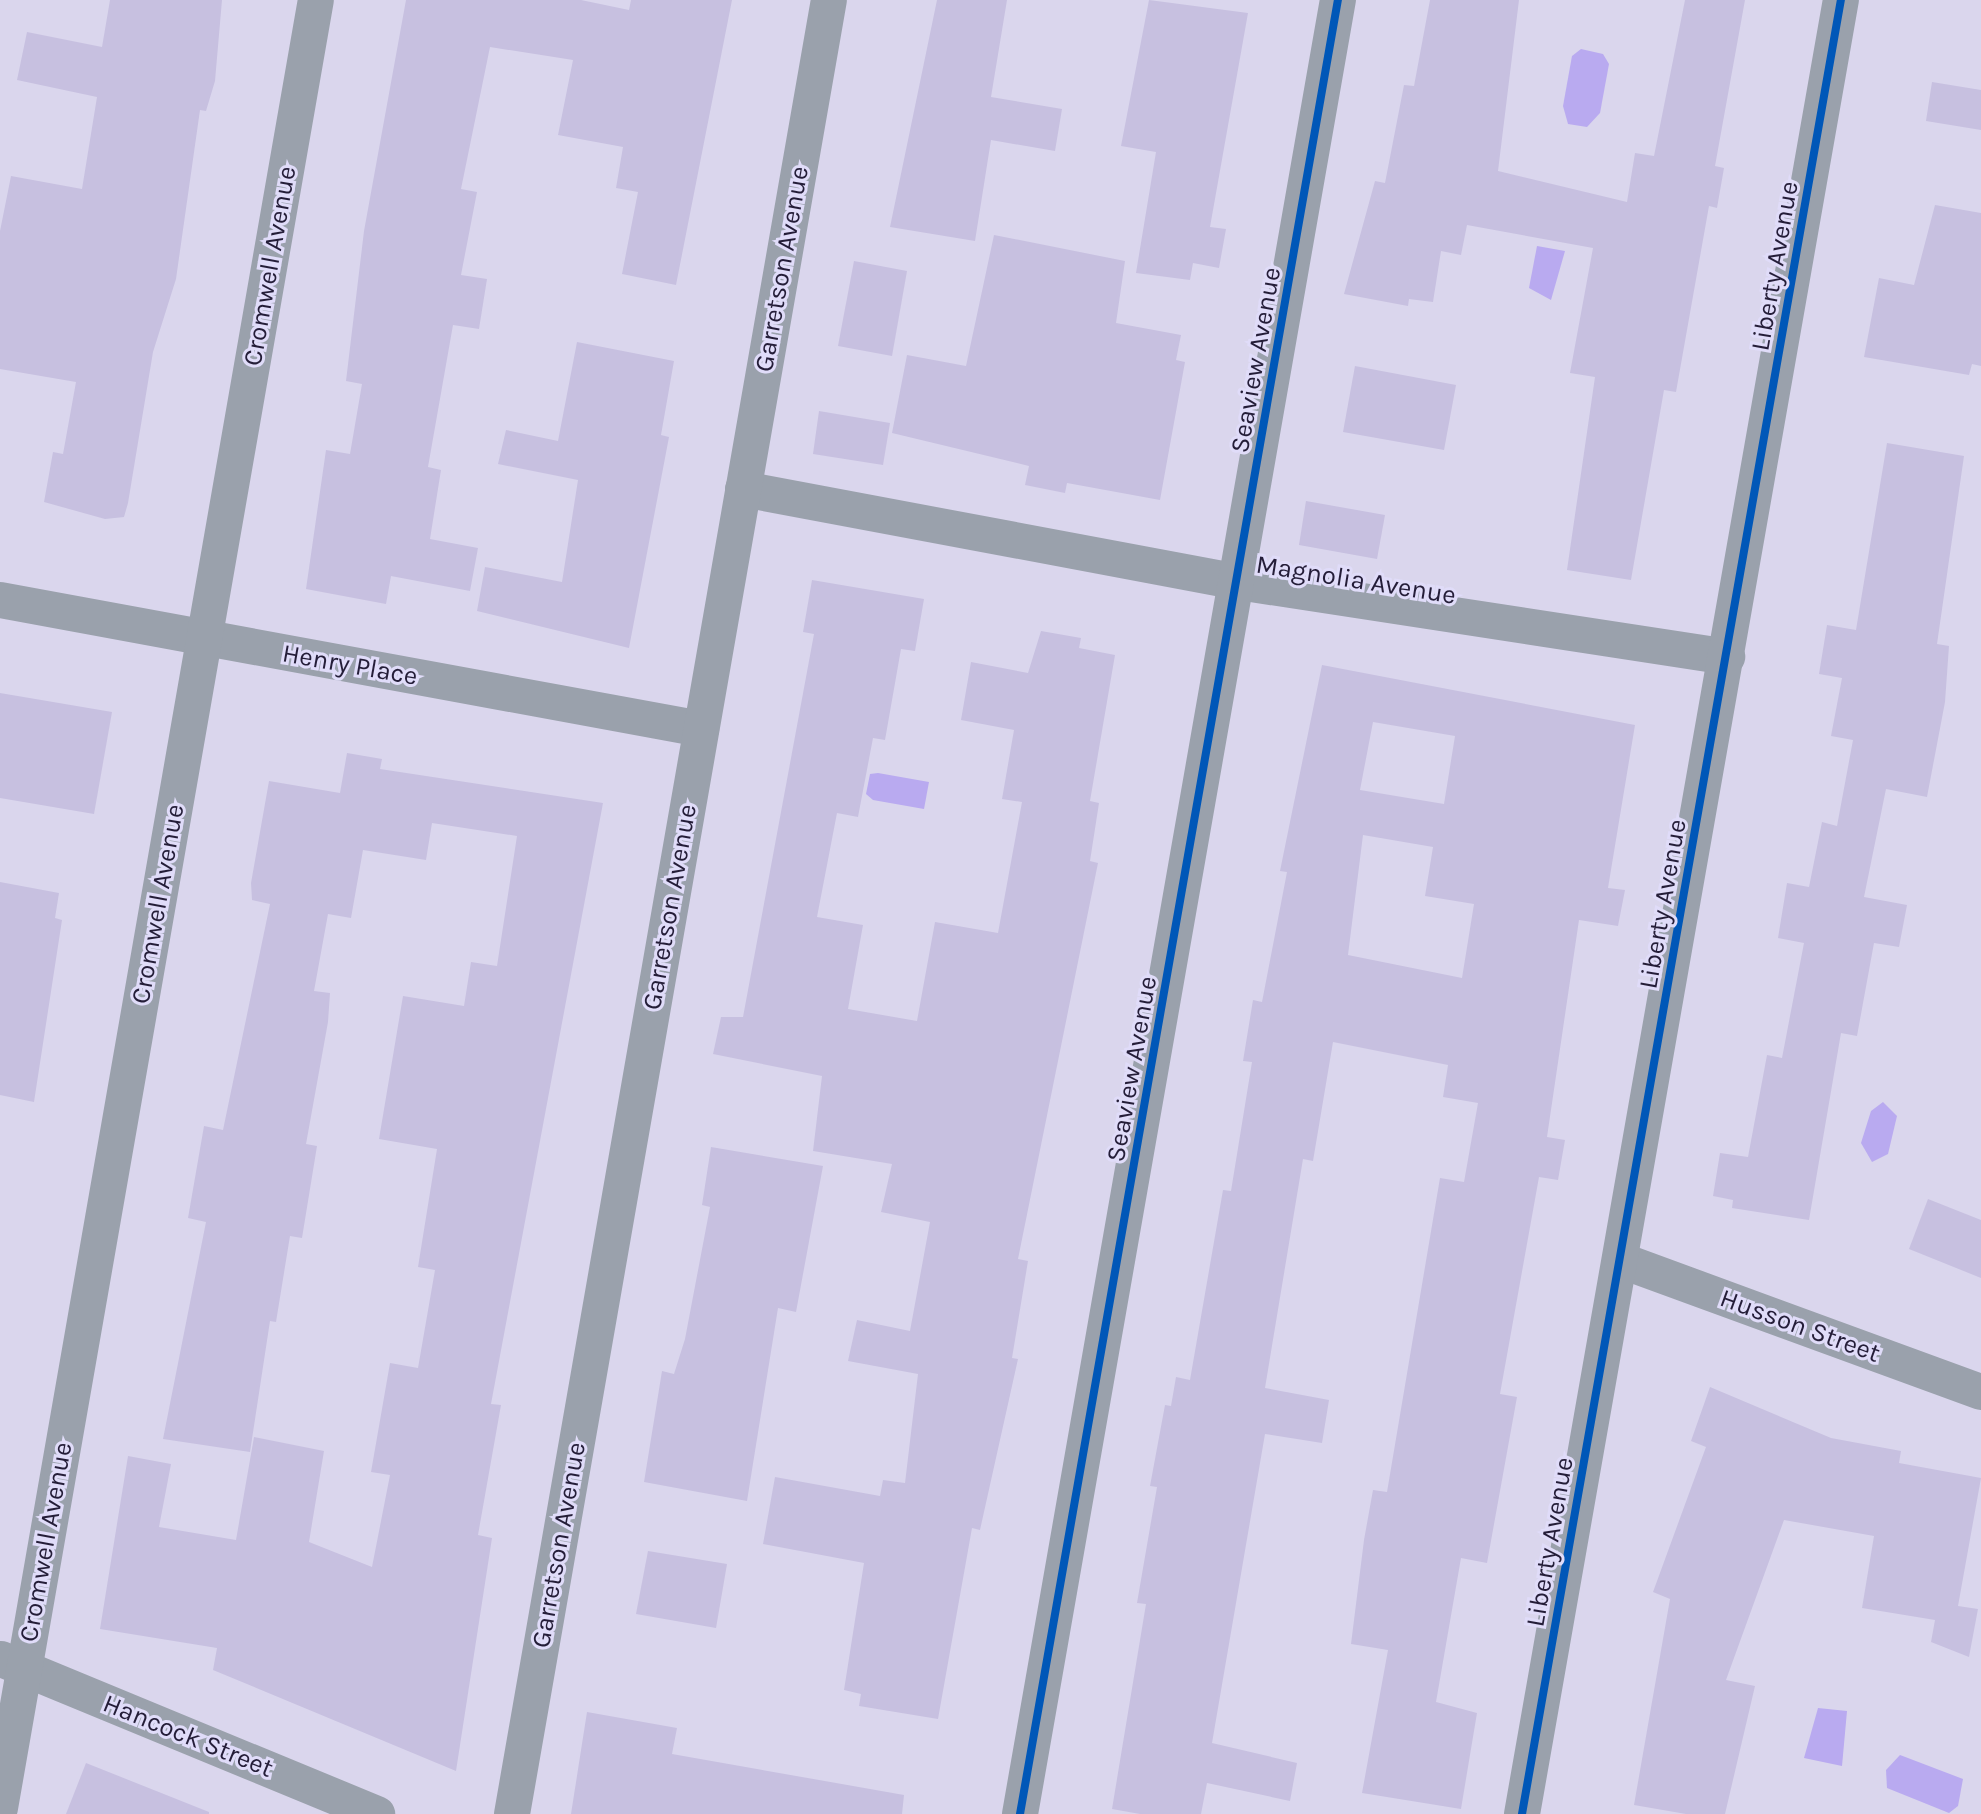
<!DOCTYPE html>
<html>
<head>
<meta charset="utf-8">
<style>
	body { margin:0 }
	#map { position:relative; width:1981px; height:1814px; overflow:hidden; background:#dad6ed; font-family:Karla,sans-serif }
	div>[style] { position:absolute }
	.water>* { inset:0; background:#b9aaf0 }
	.building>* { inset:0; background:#c7c0e0 }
	.minor>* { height:36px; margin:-18px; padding:0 18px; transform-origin:18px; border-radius:18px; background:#9aa1ac }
	.cycleway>* { height:8px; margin:-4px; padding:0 4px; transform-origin:4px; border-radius:4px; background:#0057b8 }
	span { translate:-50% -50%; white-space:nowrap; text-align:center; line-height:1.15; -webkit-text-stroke:6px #e0dcf9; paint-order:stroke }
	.street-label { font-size:26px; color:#241d38 }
</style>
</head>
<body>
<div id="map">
	<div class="water">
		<div style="clip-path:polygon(1581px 49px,1603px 54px,1609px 64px,1600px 113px,1587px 127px,1568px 124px,1563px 106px,1572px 56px)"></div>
		<div style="clip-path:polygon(1537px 246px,1565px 251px,1551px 300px,1529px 288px)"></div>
		<div style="clip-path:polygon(878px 773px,929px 782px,924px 809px,873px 800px,866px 794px,870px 774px)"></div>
		<div style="clip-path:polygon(1883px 1102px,1897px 1116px,1888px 1154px,1872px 1162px,1861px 1143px,1871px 1111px)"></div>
		<div style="clip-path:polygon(1818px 1708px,1847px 1711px,1842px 1766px,1804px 1758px)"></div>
		<div style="clip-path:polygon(1900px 1755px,1963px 1779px,1958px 1806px,1949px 1813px,1887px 1788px,1886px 1770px)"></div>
	</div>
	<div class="building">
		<div style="clip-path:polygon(110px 0,222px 0,215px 81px,206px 111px,200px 110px,176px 279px,153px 352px,128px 503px,124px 517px,105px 519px,44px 502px,53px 452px,63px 454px,76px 382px,0 369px,0 231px,11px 176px,82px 189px,97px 97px,17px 80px,27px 32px,102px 47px)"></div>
		<div style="clip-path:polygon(406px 0,581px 0,629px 10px,631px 0,732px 0,676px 285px,622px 274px,638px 192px,616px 188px,623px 147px,558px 135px,573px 60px,490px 47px,461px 189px,477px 192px,461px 275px,487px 279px,479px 329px,453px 325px,428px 467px,441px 470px,430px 539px,478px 548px,470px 591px,391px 576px,386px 604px,306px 589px,326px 450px,350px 454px,362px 384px,346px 381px,364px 231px)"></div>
		<div style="clip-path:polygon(937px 0,1007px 0,991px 97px,1062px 109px,1055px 151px,991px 140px,975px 241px,890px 227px)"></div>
		<div style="clip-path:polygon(1149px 0,1248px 13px,1210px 227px,1226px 229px,1219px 268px,1193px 263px,1190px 280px,1136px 273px,1156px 152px,1121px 146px)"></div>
		<div style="clip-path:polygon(1430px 0,1519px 0,1498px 171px,1627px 202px,1635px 153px,1654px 156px,1685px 0,1745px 0,1715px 166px,1724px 168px,1717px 208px,1709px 206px,1676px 392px,1664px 390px,1631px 580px,1567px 570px,1595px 377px,1570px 373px,1593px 248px,1467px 225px,1461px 255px,1441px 251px,1433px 302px,1409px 299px,1408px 306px,1344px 294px,1375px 181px,1385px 183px,1404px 85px,1414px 86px)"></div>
		<div style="clip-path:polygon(1932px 82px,1981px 90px,1981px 130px,1926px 121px)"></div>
		<div style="clip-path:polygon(1935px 205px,1981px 213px,1981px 366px,1972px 364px,1969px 375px,1864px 357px,1879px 278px,1914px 285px)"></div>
		<div style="clip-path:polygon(994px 235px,1125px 261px,1116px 323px,1181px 335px,1176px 360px,1185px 362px,1160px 500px,1067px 483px,1065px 493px,1025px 485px,1029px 466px,892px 433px,907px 355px,966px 366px)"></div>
		<div style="clip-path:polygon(854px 261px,907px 271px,892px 356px,838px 346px)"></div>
		<div style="clip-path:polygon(577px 342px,674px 361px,661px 435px,669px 437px,629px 648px,477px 611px,485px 567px,562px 582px,578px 480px,498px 464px,506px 430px,558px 441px)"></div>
		<div style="clip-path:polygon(1355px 366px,1456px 385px,1444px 450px,1343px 432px)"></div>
		<div style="clip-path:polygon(819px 411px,890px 423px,883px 465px,813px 454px)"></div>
		<div style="clip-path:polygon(1887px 443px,1964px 456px,1937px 644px,1949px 646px,1945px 702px,1927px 797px,1886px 789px,1864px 897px,1907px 905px,1899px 947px,1874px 943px,1857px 1036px,1841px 1033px,1809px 1220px,1732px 1208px,1733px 1200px,1713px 1196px,1720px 1153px,1748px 1157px,1767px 1055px,1782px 1058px,1804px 943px,1778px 938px,1787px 883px,1809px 887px,1822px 822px,1837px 826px,1853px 740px,1831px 736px,1842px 678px,1819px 674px,1827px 625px,1856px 630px)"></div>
		<div style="clip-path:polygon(1306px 501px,1385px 515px,1377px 559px,1299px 545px)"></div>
		<div style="clip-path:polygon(812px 580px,924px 599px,915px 651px,901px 649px,885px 740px,873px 738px,858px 817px,837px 813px,817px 917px,863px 925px,848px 1009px,917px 1021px,935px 922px,998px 933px,1022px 802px,1002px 799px,1014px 730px,961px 720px,971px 662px,1028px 673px,1041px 631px,1081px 638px,1079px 648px,1115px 655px,1090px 801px,1099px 803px,1090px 861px,1098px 863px,1018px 1259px,1028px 1261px,1012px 1358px,1018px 1359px,980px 1530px,972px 1528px,938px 1719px,859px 1706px,861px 1694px,844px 1690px,864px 1563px,763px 1544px,775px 1477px,880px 1496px,883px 1480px,905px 1483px,918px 1374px,848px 1361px,857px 1320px,910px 1331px,930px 1222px,881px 1212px,892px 1164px,813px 1151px,822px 1076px,713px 1054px,721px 1017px,743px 1017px,814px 634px,803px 632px)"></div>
		<div style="clip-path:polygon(evenodd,1322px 665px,1635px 725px,1608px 888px,1625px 890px,1618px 926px,1579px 920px,1547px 1137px,1565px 1140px,1558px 1180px,1539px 1177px,1500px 1394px,1517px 1397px,1487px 1563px,1461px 1558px,1436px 1702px,1477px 1713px,1461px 1809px,1362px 1793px,1388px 1650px,1351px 1644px,1364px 1540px,1373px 1490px,1387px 1492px,1440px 1178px,1464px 1182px,1478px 1103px,1443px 1097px,1448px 1065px,1333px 1042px,1313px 1161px,1303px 1159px,1265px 1388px,1329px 1400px,1322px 1443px,1265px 1434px,1212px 1743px,1297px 1763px,1290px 1801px,1207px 1783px,1201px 1814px,1140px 1814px,1112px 1809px,1146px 1604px,1137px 1603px,1157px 1487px,1150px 1486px,1165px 1405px,1171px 1406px,1176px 1377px,1190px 1380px,1223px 1190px,1231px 1191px,1252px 1062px,1243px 1061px,1253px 1000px,1262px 1002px,1287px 872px,1280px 871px,1322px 665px,1373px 722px,1455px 736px,1444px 804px,1360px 790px,1373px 722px,1322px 665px,1363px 835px,1433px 847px,1425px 896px,1474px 904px,1462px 978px,1348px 955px,1363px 835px)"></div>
		<div style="clip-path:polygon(0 693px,112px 712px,94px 814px,0 798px)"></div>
		<div style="clip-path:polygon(347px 753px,382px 759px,380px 769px,603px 803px,491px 1404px,501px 1405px,478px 1535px,492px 1538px,456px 1771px,213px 1670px,217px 1648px,100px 1629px,128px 1456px,171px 1464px,159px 1527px,236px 1540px,254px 1437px,324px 1451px,309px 1542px,372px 1567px,390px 1475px,371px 1472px,390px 1363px,418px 1368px,435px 1270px,418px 1267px,437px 1149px,379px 1139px,403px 996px,464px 1006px,471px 962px,497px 966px,517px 836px,432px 823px,426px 860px,363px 850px,351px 918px,328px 914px,314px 991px,330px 993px,328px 1022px,306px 1144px,317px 1146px,302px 1238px,290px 1236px,276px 1322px,270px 1321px,250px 1452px,163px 1439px,206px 1222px,188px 1218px,204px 1126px,223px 1130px,270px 904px,252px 900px,251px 883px,269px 781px,340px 793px)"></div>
		<div style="clip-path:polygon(0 882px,59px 893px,55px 918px,62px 920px,34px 1102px,0 1095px)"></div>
		<div style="clip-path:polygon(711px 1147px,823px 1166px,796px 1312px,778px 1308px,747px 1501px,644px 1482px,662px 1371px,674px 1374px,685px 1339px,710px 1207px,702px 1205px)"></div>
		<div style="clip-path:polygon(1928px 1199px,1981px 1220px,1981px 1278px,1909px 1249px)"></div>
		<div style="clip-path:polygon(1710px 1387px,1831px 1438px,1901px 1451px,1899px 1463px,1981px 1478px,1958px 1606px,1978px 1609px,1969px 1657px,1931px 1642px,1935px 1620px,1862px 1608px,1874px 1536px,1784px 1520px,1726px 1680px,1755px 1686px,1725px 1814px,1686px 1814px,1634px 1805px,1670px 1599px,1653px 1592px,1706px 1447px,1691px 1441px)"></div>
		<div style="clip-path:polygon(648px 1551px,727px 1564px,716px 1628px,636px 1614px)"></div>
		<div style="clip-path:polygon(587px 1712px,677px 1728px,672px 1754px,904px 1795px,902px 1814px,571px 1814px)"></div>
		<div style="clip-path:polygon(86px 1763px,209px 1812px,209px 1814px,66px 1814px)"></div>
	</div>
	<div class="minor">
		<div style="left:743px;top:489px;width:504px;rotate:10.64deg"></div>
		<div style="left:1238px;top:582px;width:495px;rotate:8.7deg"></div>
		<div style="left:0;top:600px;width:713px;rotate:10.43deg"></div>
		<div style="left:1620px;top:1260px;width:384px;rotate:20.1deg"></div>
		<div style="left:1px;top:1659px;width:407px;rotate:22.4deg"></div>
		<div style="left:0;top:1808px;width:1835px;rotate:-80.09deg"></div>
		<div style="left:512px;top:1814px;width:1841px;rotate:-80.09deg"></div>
		<div style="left:1020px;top:1814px;width:1842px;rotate:-80.06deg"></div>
		<div style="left:1522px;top:1814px;width:1842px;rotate:-80.03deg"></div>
	</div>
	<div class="cycleway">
		<div style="left:1020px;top:1814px;width:1842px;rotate:-80.06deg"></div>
		<div style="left:1522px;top:1814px;width:1842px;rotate:-80.03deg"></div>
	</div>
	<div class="street-label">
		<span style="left:270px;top:266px;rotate:-80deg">Cromwell Avenue</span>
		<span style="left:1775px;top:266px;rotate:-80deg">Liberty Avenue</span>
		<span style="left:782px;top:269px;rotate:-80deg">Garretson Avenue</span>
		<span style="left:1256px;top:360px;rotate:-80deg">Seaview Avenue</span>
		<span style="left:1356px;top:580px;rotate:9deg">Magnolia Avenue</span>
		<span style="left:350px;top:665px;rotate:10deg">Henry Place</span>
		<span style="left:158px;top:904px;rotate:-80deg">Cromwell Avenue</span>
		<span style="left:1663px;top:904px;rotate:-80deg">Liberty Avenue</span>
		<span style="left:670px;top:907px;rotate:-80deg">Garretson Avenue</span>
		<span style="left:1132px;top:1069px;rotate:-80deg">Seaview Avenue</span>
		<span style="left:1800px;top:1326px;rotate:20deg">Husson Street</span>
		<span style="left:46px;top:1542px;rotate:-80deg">Cromwell Avenue</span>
		<span style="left:1550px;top:1542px;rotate:-80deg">Liberty Avenue</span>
		<span style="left:559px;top:1545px;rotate:-80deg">Garretson Avenue</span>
		<span style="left:188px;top:1736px;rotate:22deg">Hancock Street</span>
	</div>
</div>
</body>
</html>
